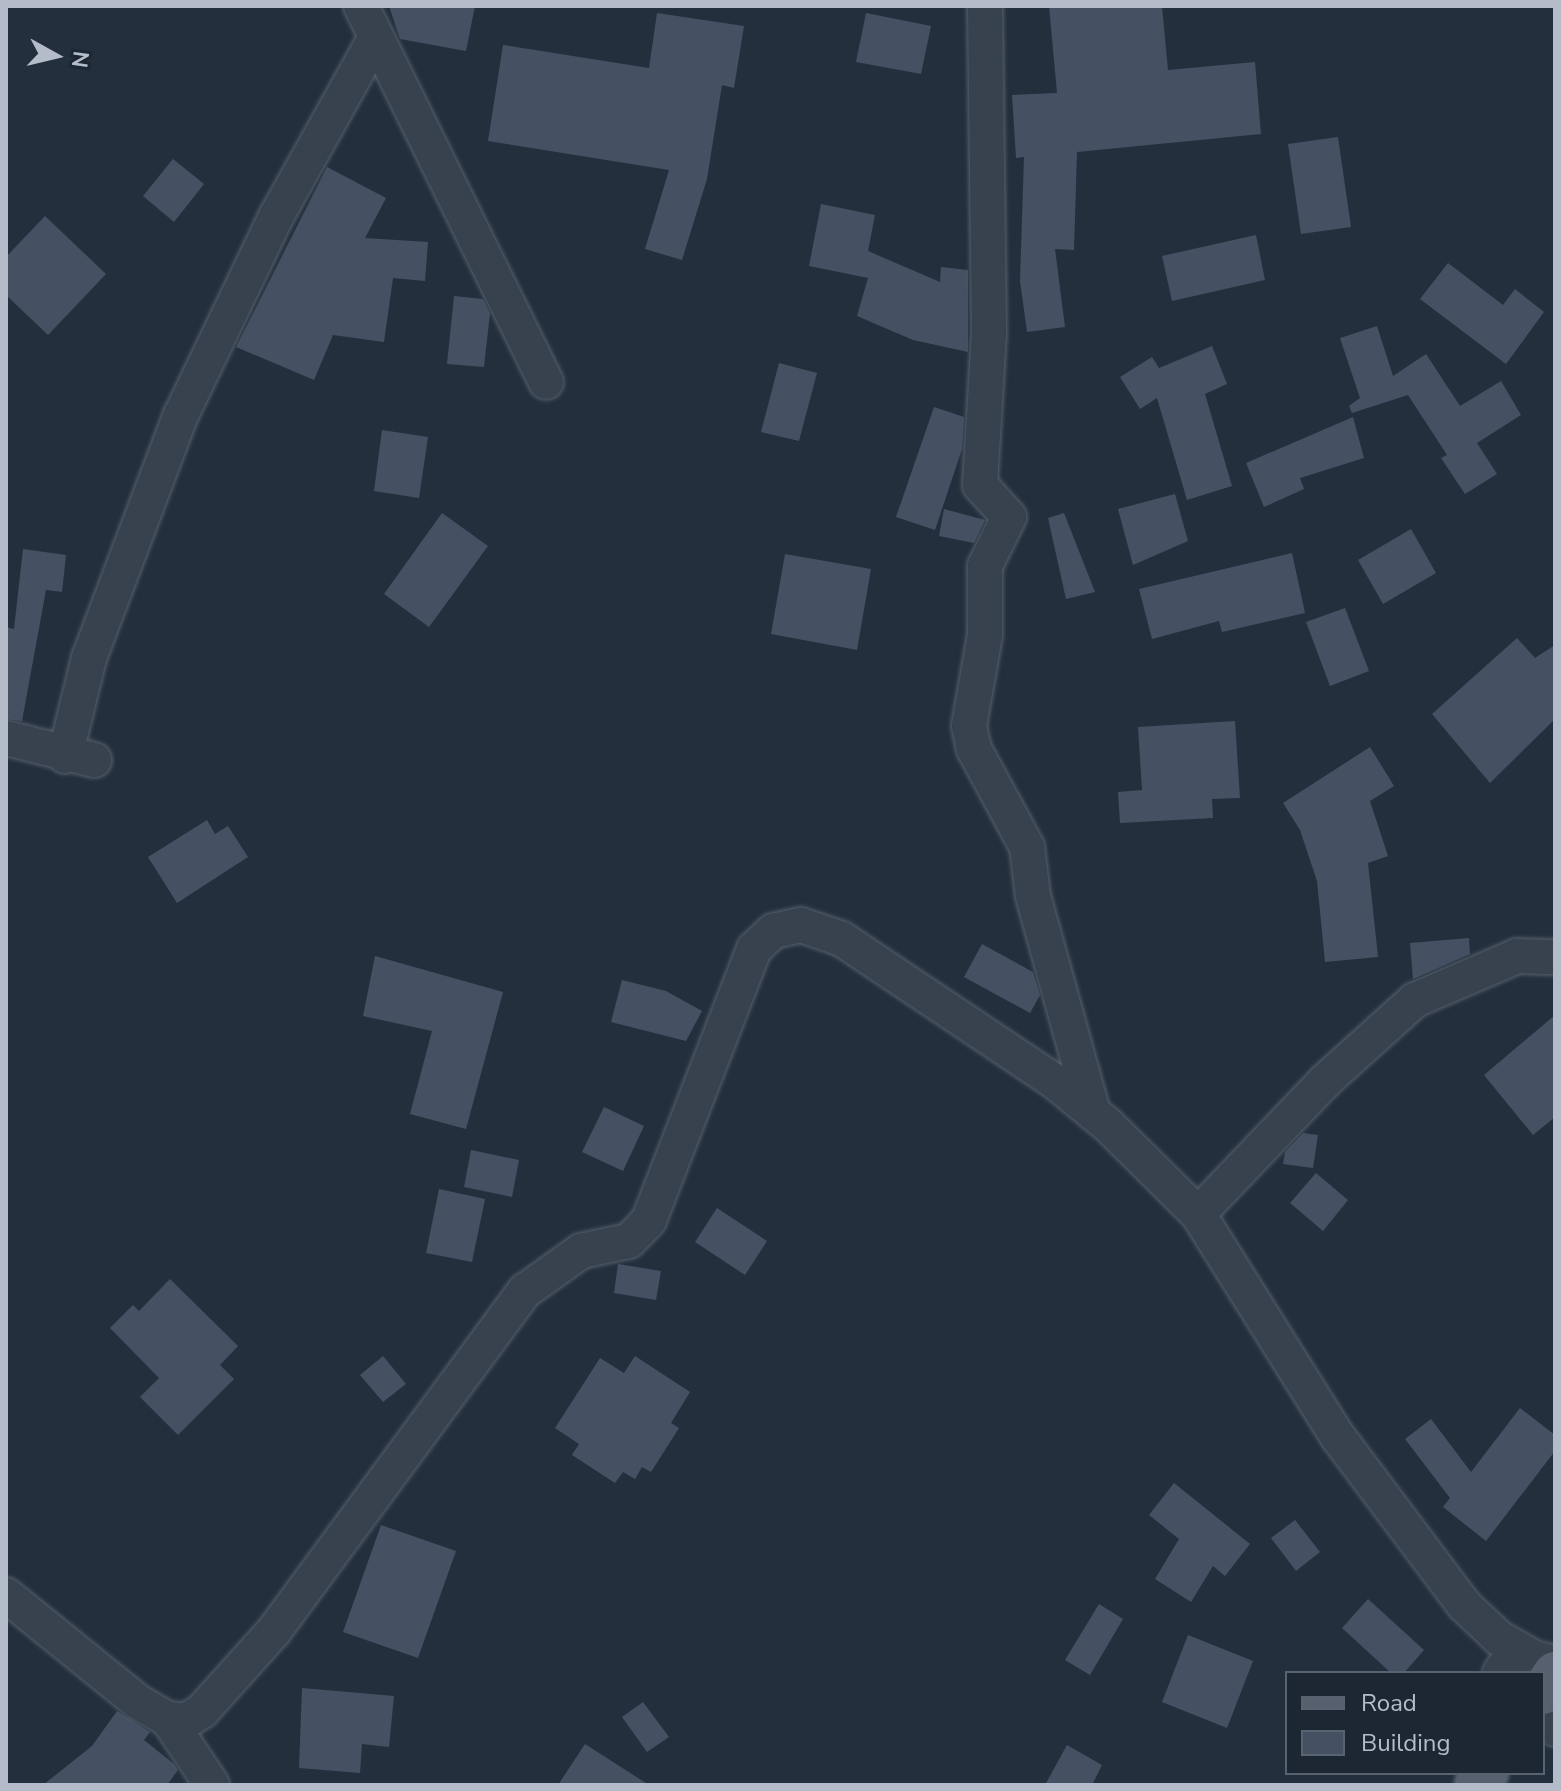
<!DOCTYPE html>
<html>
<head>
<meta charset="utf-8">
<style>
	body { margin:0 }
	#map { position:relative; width:1561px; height:1791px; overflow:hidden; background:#242f3e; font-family:"Nunito Sans",sans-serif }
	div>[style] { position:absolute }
	.building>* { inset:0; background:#455162 }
	.roads { filter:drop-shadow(0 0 2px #565f6c) drop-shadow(0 0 2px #565f6c) }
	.street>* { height:34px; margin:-17px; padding:0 17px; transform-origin:17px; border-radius:17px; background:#38414e }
	.primary>* { height:44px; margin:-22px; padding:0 22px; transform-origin:22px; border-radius:22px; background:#56606e }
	span { translate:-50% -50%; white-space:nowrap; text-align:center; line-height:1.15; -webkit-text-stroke:6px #1d2633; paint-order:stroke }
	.frame { position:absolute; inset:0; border:8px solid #b4bcc9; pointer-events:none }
	.legend { position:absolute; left:1285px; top:1671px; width:260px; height:104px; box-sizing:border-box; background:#1d2633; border:2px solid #59626f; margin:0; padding:10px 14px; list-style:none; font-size:24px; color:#b4bcc9 }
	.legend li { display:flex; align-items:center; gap:16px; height:40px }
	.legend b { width:40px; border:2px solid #59626f }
	.north { position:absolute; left:16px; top:16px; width:80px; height:80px; -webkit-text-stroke:6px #1d2633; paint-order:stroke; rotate:98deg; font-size:22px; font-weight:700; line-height:32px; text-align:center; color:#b4bcc9 }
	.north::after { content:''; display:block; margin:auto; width:28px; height:36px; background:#b4bcc9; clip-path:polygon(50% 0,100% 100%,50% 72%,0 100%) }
</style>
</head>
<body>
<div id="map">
	<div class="building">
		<div style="clip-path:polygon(389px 6px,475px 6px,466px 51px,400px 39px)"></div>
		<div style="clip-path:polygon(1049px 6px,1162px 6px,1168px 70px,1255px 62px,1261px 134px,1077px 152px,1074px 250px,1055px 249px,1065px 327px,1027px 332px,1020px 281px,1024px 157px,1016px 158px,1012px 95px,1057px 93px)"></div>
		<div style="clip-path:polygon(657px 13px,744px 26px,734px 88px,722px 85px,707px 179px,682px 260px,645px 249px,669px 170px,488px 141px,503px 45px,649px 68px)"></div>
		<div style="clip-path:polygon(866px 13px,931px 26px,921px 74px,856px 62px)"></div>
		<div style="clip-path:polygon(1338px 137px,1351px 227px,1301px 234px,1288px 144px)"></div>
		<div style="clip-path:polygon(173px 159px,204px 184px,174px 222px,143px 196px)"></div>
		<div style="clip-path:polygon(327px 167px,386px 198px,365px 238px,428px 242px,425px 281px,393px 278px,384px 342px,333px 335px,314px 380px,236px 347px)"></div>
		<div style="clip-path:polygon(821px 204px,875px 215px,868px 251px,940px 282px,941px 267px,968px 270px,968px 352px,913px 340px,857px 316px,868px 278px,809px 266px)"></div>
		<div style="clip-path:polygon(45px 216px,106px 274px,48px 335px,6px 295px,6px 257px)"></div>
		<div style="clip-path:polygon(1256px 235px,1265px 280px,1172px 301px,1162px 256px)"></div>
		<div style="clip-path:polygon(1448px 263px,1503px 305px,1515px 289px,1544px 312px,1506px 364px,1420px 299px)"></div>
		<div style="clip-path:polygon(454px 296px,483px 299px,490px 313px,484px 367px,447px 364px)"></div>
		<div style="clip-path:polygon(1377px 326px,1393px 376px,1426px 354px,1460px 406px,1501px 381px,1521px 415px,1477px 443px,1497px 474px,1465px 494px,1441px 458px,1447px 455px,1408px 395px,1352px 413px,1349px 406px,1360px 398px,1340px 338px)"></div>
		<div style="clip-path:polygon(1212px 346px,1227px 384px,1205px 394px,1232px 486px,1187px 500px,1157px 398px,1140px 409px,1120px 377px,1152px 357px,1159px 368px)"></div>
		<div style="clip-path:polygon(779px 363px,817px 373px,799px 441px,761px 432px)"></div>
		<div style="clip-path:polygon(934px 407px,964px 417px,962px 449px,935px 530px,896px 517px)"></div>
		<div style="clip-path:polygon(1353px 417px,1364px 458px,1300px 478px,1304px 489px,1264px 507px,1246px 463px)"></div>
		<div style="clip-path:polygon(382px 430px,428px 437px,419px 498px,374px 491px)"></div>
		<div style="clip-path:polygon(1175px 494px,1188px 541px,1133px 565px,1118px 509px)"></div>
		<div style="clip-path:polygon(944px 509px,985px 520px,974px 543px,939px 536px)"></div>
		<div style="clip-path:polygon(442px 513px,488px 546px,429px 627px,384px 594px)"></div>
		<div style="clip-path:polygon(1064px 513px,1095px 592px,1066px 599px,1048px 518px)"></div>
		<div style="clip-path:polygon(1411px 529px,1436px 573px,1383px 604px,1358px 560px)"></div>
		<div style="clip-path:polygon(23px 549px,66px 555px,62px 592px,46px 590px,22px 721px,6px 719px,6px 627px,14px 629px)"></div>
		<div style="clip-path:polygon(1292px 553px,1305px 613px,1222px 632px,1219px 621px,1152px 639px,1139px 589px)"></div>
		<div style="clip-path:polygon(785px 554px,871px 569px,857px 650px,771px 634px)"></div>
		<div style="clip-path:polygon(1345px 608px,1369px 671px,1330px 686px,1306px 622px)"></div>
		<div style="clip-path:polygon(1517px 638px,1535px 658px,1555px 645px,1555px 719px,1490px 783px,1432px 714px)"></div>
		<div style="clip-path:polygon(1235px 721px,1240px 798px,1212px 799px,1213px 818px,1120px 823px,1118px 792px,1142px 790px,1138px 727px)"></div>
		<div style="clip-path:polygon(1370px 747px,1394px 786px,1370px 801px,1388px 856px,1368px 863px,1378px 957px,1325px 962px,1317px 881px,1300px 830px,1283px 803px)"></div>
		<div style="clip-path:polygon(207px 820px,215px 834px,228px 826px,248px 857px,177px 903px,148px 857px)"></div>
		<div style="clip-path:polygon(1469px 938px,1470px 954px,1413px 979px,1410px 943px)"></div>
		<div style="clip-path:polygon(982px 944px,1033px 972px,1040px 995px,1030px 1013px,964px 977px)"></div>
		<div style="clip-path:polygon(375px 956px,503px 992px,466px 1129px,410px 1114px,432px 1031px,363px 1016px)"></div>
		<div style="clip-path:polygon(622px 980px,666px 991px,702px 1011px,686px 1041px,611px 1022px)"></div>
		<div style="clip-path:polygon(1555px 1015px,1555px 1117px,1533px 1135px,1484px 1075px)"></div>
		<div style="clip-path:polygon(604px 1107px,644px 1126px,623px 1171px,582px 1152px)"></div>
		<div style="clip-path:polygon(1303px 1133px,1318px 1135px,1313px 1168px,1283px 1164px,1285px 1152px)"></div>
		<div style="clip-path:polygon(471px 1150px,519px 1160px,512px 1197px,464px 1187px)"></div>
		<div style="clip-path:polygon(1316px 1173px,1348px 1200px,1323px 1231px,1290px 1203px)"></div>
		<div style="clip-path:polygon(439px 1189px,485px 1199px,472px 1262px,426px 1253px)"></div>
		<div style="clip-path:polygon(717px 1208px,767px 1241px,745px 1275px,695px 1242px)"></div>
		<div style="clip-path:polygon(618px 1264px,661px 1271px,656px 1300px,614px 1293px)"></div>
		<div style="clip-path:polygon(170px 1279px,238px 1346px,220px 1365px,234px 1379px,178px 1435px,140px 1397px,159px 1378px,110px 1328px,133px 1305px,139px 1311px)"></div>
		<div style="clip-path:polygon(383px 1356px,406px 1384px,383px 1402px,360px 1375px)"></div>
		<div style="clip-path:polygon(635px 1356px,690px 1392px,671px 1423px,679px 1428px,651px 1472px,642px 1467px,635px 1479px,623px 1472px,615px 1483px,572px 1455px,579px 1444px,555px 1428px,600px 1358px,624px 1373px)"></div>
		<div style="clip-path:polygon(1520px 1408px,1555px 1435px,1555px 1451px,1486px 1541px,1443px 1507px,1450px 1498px,1405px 1439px,1431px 1419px,1471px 1472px)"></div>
		<div style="clip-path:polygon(1174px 1483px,1250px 1544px,1225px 1576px,1213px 1566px,1191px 1602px,1155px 1579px,1179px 1539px,1149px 1515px)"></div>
		<div style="clip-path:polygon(1295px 1520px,1320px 1552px,1296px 1571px,1271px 1538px)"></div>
		<div style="clip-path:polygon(381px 1525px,456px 1551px,418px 1658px,343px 1632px)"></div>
		<div style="clip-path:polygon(1368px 1599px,1424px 1650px,1404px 1673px,1391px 1673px,1342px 1628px)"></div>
		<div style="clip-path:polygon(1099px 1604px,1123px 1619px,1090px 1675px,1065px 1660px)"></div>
		<div style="clip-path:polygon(1188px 1635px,1253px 1661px,1227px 1728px,1162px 1702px)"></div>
		<div style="clip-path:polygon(302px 1688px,394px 1696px,389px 1747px,362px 1744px,360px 1773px,299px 1768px)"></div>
		<div style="clip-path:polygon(643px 1702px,669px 1737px,647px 1752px,622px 1717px)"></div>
		<div style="clip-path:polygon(117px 1711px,150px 1732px,144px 1740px,174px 1764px,178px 1770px,167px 1785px,43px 1785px,92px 1746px)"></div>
		<div style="clip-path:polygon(585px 1744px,649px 1785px,558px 1785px)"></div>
		<div style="clip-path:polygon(1067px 1745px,1102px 1765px,1092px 1785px,1045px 1785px)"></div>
	</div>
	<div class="roads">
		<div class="street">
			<div style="left:361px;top:6px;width:419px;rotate:63.8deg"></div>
			<div style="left:985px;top:6px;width:327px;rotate:89.3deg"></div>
			<div style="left:989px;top:333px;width:152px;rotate:93.4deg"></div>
			<div style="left:980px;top:485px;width:43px;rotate:47.8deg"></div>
			<div style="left:1009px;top:517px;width:55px;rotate:116.1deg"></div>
			<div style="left:985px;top:566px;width:69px;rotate:90deg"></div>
			<div style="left:985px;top:635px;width:92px;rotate:100deg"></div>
			<div style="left:969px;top:726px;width:24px;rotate:78deg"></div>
			<div style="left:974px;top:749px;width:111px;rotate:61.6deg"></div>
			<div style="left:1027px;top:847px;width:49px;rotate:83deg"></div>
			<div style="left:1033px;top:896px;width:225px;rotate:74.5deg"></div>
			<div style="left:6px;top:738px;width:91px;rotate:14deg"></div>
			<div style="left:65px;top:756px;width:101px;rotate:-76.2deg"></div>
			<div style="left:89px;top:658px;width:260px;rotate:-69.3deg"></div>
			<div style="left:181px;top:415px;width:222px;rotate:-64.4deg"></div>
			<div style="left:277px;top:215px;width:201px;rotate:-60.9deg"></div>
			<div style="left:1198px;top:1214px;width:184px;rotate:-46.3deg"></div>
			<div style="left:1325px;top:1081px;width:121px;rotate:-42deg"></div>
			<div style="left:1415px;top:1000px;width:111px;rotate:-23.3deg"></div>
			<div style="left:1517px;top:956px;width:38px;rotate:2deg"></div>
			<div style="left:6px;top:1595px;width:170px;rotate:39deg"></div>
			<div style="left:138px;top:1702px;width:34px;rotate:30deg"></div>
			<div style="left:168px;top:1719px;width:18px;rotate:6deg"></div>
			<div style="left:186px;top:1721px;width:19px;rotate:-32deg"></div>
			<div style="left:202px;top:1711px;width:108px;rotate:-48deg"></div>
			<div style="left:274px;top:1631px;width:423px;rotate:-53.6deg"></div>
			<div style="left:525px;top:1291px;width:69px;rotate:-35.5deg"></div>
			<div style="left:581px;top:1251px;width:49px;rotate:-11.8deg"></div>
			<div style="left:629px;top:1241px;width:29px;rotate:-46deg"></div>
			<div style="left:649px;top:1220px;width:291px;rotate:-68.8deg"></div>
			<div style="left:754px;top:949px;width:26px;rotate:-43deg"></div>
			<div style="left:773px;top:931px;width:29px;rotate:-12deg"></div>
			<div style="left:801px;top:925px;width:43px;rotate:18.9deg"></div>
			<div style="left:842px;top:939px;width:254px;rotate:33.8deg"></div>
			<div style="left:1053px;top:1080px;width:71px;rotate:39.3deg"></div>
			<div style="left:1108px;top:1125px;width:127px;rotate:44.7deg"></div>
			<div style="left:1198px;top:1214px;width:263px;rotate:57.9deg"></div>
			<div style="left:1338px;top:1437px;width:210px;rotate:53.1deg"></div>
			<div style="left:1464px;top:1605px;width:48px;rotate:43.3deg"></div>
			<div style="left:1499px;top:1638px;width:40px;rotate:29.7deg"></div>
			<div style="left:1534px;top:1658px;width:22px;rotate:13deg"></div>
			<div style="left:1500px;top:1673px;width:30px;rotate:-56deg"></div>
			<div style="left:1543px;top:1718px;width:16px;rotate:43deg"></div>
			<div style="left:168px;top:1719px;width:79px;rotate:56.3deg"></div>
		</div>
		<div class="primary">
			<div style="left:1543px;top:1692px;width:22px;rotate:-56deg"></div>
			<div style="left:1477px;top:1785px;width:15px;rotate:-53deg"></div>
		</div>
	</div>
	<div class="frame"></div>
	<ul class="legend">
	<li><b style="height:10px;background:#56606e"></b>Road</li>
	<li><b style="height:22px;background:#455162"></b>Building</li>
	</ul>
	<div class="north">N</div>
</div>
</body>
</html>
